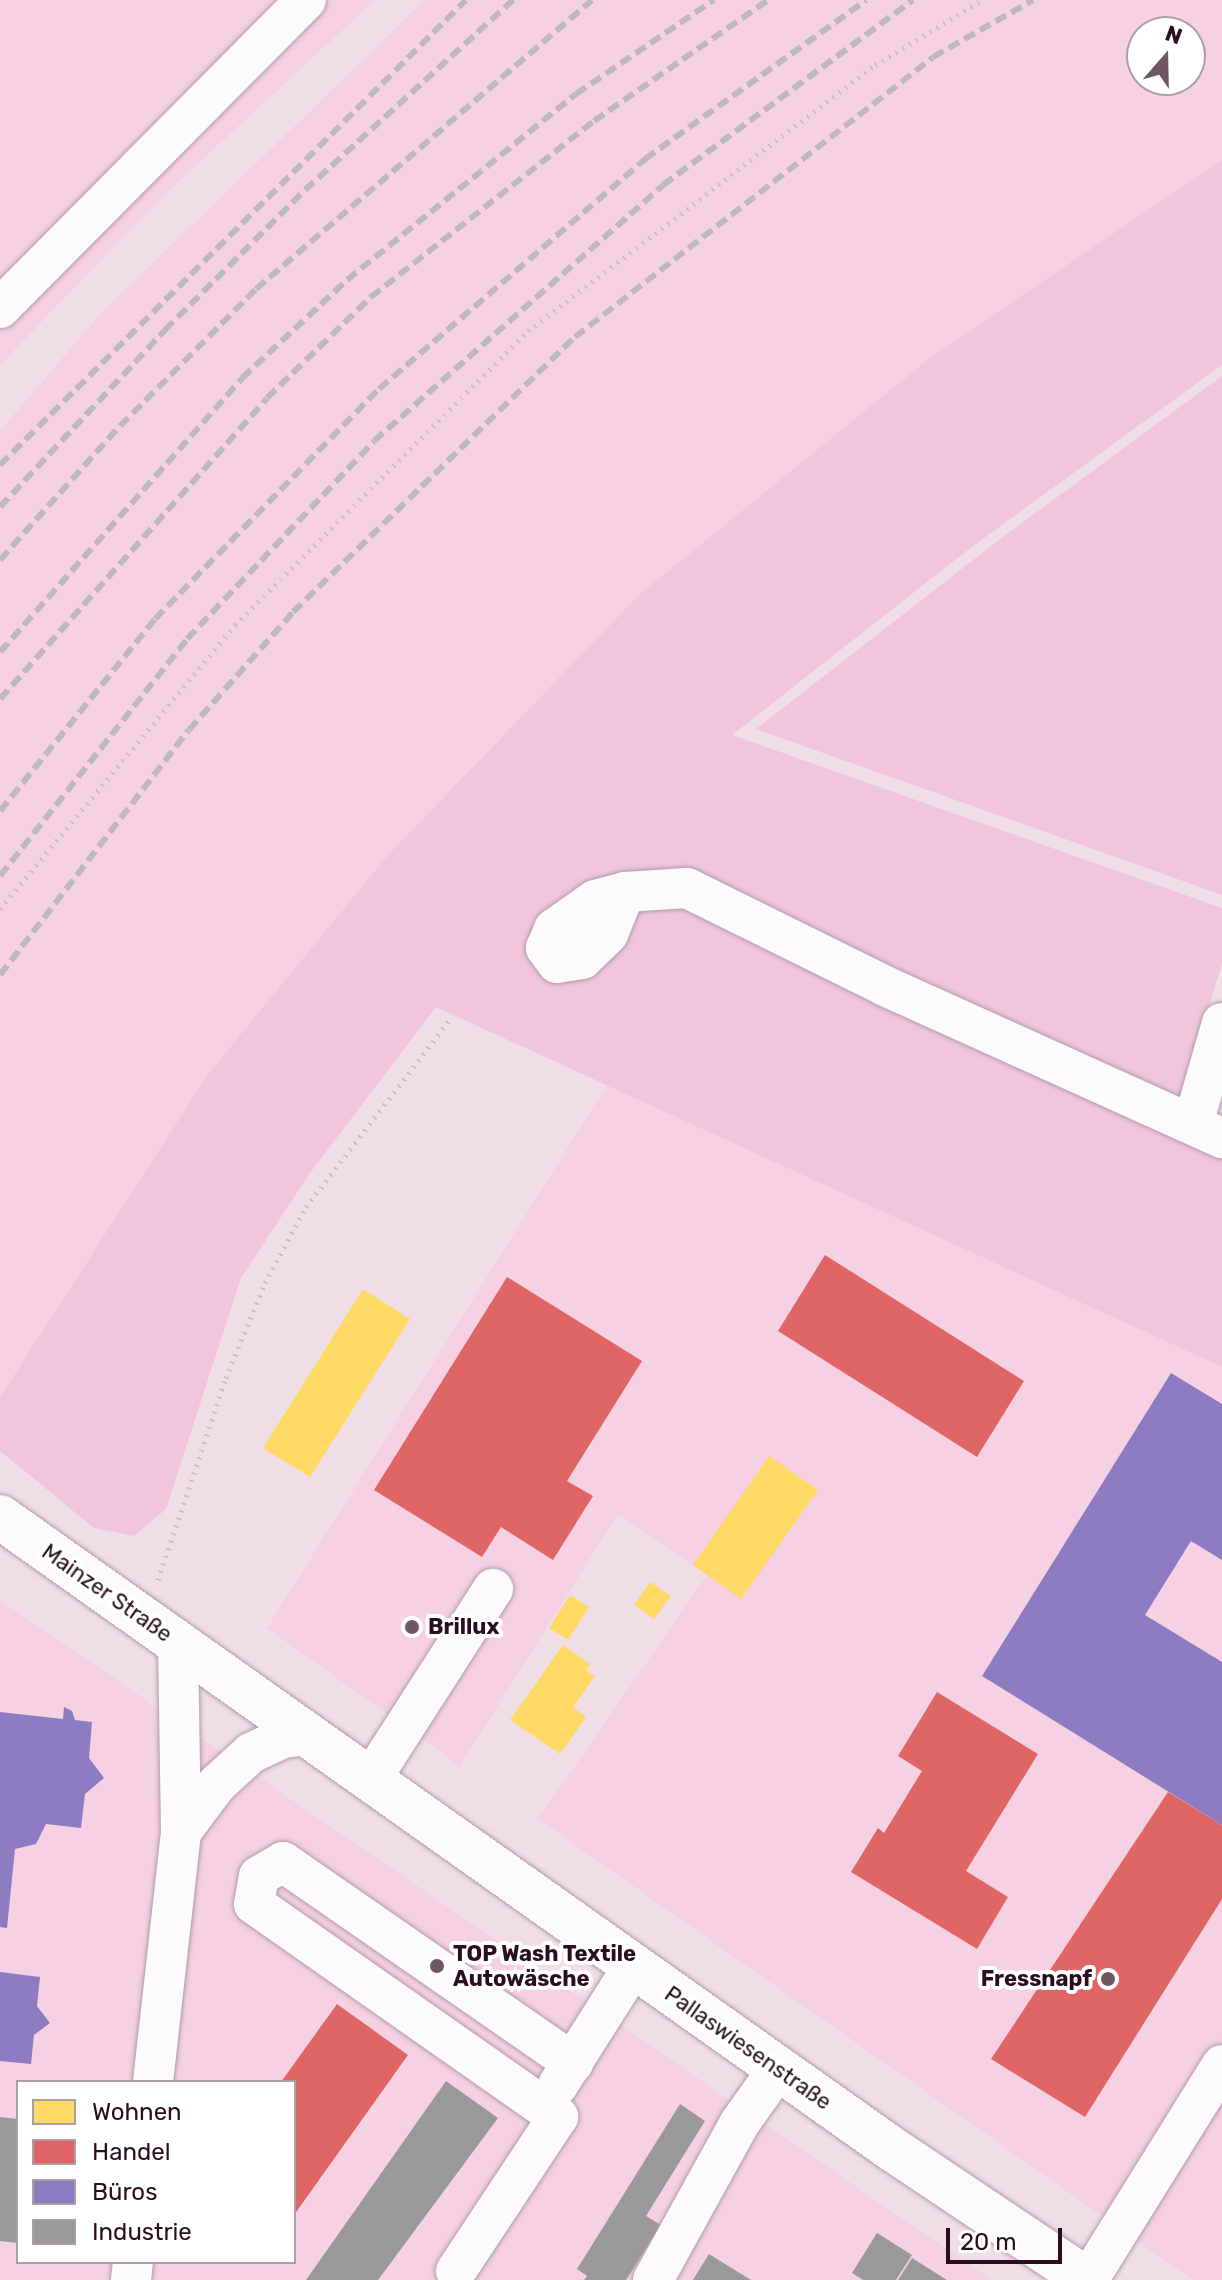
<!DOCTYPE html>
<html>
<head>
<meta charset="utf-8">
<style>
	body { margin:0 }
	#map { position:relative; width:1222px; height:2280px; overflow:hidden; background:#f1dfe8; font-family:Rubik,sans-serif }
	div>[style] { position:absolute }
	.built>* { inset:0; background:#f5d1e3 }
	.green>* { inset:0; background:#f1c6dc }
	.homes>* { inset:0; background:#ffd966 }
	.shops>* { inset:0; background:#e06666 }
	.offices>* { inset:0; background:#8e7cc3 }
	.industry>* { inset:0; background:#999 }
	.path>* { height:5px; margin-top:-2.5px; transform-origin:0; background:repeating-linear-gradient(90deg,#cbc2c7 0 2px,transparent 0 8px) }
	.roads { filter:drop-shadow(0 0 2px #b29ca8) drop-shadow(0 0 2px #b29ca8) }
	.minor>* { height:40px; margin:-20px; padding:0 20px; transform-origin:20px; border-radius:20px; background:#fdfafc }
	.major>* { height:44px; margin:-22px; padding:0 22px; transform-origin:22px; border-radius:22px; background:#fdfafc }
	.rail>* { height:6px; margin-top:-3px; transform-origin:0; background:repeating-linear-gradient(90deg,#beb8bb 0 12px,transparent 0 18px) }
	.dots>* { width:22px; height:22px; translate:-50% -50%; box-sizing:border-box; border:4px solid #fff; border-radius:50% }
	span { translate:-50% -50%; white-space:nowrap; text-align:center; line-height:1.15; -webkit-text-stroke:8px #fff; paint-order:stroke }
	.street-label { font-size:22px; color:#2a0e1d }
	.poi-label { font-size:22px; color:#2a0e1d; font-weight:700 }
	.left { translate:0 -50%; text-align:left }
	.right { translate:-100% -50%; text-align:right }
	.legend { position:absolute; left:16px; top:2080px; width:280px; height:184px; box-sizing:border-box; background:#fff; border:2px solid #aa9fa5; margin:0; padding:10px 14px; list-style:none; font-size:24px; color:#2a0e1d }
	.legend li { display:flex; align-items:center; gap:16px; height:40px }
	.legend b { width:40px; border:2px solid #aa9fa5 }
	.north { position:absolute; left:1126px; top:16px; width:80px; height:80px; box-sizing:border-box; background:#fff; border:2px solid #aa9fa5; border-radius:50%; rotate:20deg; font-size:22px; font-weight:700; line-height:32px; text-align:center; color:#2a0e1d }
	.north::after { content:''; display:block; margin:auto; width:28px; height:36px; background:#705764; clip-path:polygon(50% 0,100% 100%,50% 72%,0 100%) }
	.scale { position:absolute; left:946px; top:2228px; width:116px; height:36px; box-sizing:border-box; border:4px solid #2a0e1d; border-top:0; padding-left:10px; font-size:24px; line-height:28px; white-space:nowrap; color:#2a0e1d; -webkit-text-stroke:6px #fff; paint-order:stroke }
</style>
</head>
<body>
<div id="map">
	<div class="built">
		<div style="clip-path:polygon(0 0,375px 0,165px 194px,0 365px)"></div>
		<div style="clip-path:polygon(evenodd,425px 0,1222px 0,1222px 160px,932px 356px,639px 596px,388px 855px,208px 1074px,0 1397px,0 431px,101px 313px,425px 0,1142px 32px,1190px 32px,1190px 80px,1142px 80px,1142px 32px)"></div>
		<div style="clip-path:polygon(607px 1085px,1222px 1367px,1222px 2280px,1193px 2280px,538px 1819px,707px 1575px,618px 1514px,460px 1766px,267px 1628px)"></div>
		<div style="clip-path:polygon(evenodd,0 1600px,992px 2280px,0 2280px,0 1600px,18px 2082px,294px 2082px,294px 2262px,18px 2262px,18px 2082px)"></div>
	</div>
	<div class="green">
		<div style="clip-path:polygon(1222px 160px,1222px 365px,973px 546px,732px 735px,1222px 908px,1222px 963px,1174px 1127px,1222px 1150px,1222px 1367px,436px 1007px,310px 1173px,241px 1278px,166px 1509px,134px 1536px,94px 1528px,0 1451px,0 1397px,208px 1074px,388px 855px,639px 595px,932px 356px)"></div>
		<div style="clip-path:polygon(1222px 376px,1222px 895px,756px 729px,1000px 539px)"></div>
	</div>
	<div class="homes">
		<div style="clip-path:polygon(363px 1289px,410px 1319px,310px 1477px,263px 1448px)"></div>
		<div style="clip-path:polygon(769px 1456px,818px 1490px,741px 1599px,693px 1565px)"></div>
		<div style="clip-path:polygon(650px 1582px,671px 1596px,654px 1619px,634px 1605px)"></div>
		<div style="clip-path:polygon(570px 1595px,589px 1607px,568px 1640px,549px 1628px)"></div>
		<div style="clip-path:polygon(563px 1645px,590px 1664px,586px 1670px,595px 1676px,573px 1707px,586px 1717px,560px 1754px,510px 1720px)"></div>
	</div>
	<div class="shops">
		<div style="clip-path:polygon(825px 1255px,1024px 1381px,977px 1457px,778px 1331px)"></div>
		<div style="clip-path:polygon(507px 1277px,642px 1361px,567px 1481px,593px 1496px,553px 1560px,501px 1527px,482px 1557px,374px 1490px)"></div>
		<div style="clip-path:polygon(937px 1692px,1038px 1754px,966px 1871px,1008px 1897px,977px 1949px,851px 1872px,878px 1828px,884px 1833px,922px 1771px,898px 1756px)"></div>
		<div style="clip-path:polygon(1168px 1792px,1222px 1825px,1222px 1899px,1085px 2117px,991px 2059px)"></div>
		<div style="clip-path:polygon(337px 2004px,408px 2055px,294px 2215px,294px 2082px,281px 2082px)"></div>
	</div>
	<div class="offices">
		<div style="clip-path:polygon(1171px 1373px,1222px 1404px,1222px 1560px,1191px 1541px,1145px 1615px,1222px 1662px,1222px 1825px,982px 1676px)"></div>
		<div style="clip-path:polygon(64px 1707px,72px 1711px,75px 1720px,92px 1722px,89px 1758px,104px 1778px,85px 1794px,81px 1828px,46px 1824px,36px 1844px,15px 1849px,7px 1928px,0 1927px,0 1712px,63px 1719px)"></div>
		<div style="clip-path:polygon(0 1972px,40px 1977px,37px 2006px,50px 2023px,34px 2035px,31px 2064px,0 2061px)"></div>
	</div>
	<div class="industry">
		<div style="clip-path:polygon(446px 2081px,498px 2118px,378px 2280px,306px 2280px)"></div>
		<div style="clip-path:polygon(680px 2104px,705px 2121px,646px 2216px,661px 2225px,626px 2280px,584px 2280px,587px 2276px,577px 2269px)"></div>
		<div style="clip-path:polygon(0 2117px,18px 2119px,18px 2243px,0 2241px)"></div>
		<div style="clip-path:polygon(877px 2233px,912px 2255px,896px 2280px,863px 2280px,852px 2273px)"></div>
		<div style="clip-path:polygon(709px 2254px,751px 2280px,693px 2280px)"></div>
		<div style="clip-path:polygon(912px 2258px,947px 2280px,898px 2280px)"></div>
	</div>
	<div class="path">
		<div style="left:0;top:909px;width:369px;rotate:-50.4deg"></div>
		<div style="left:235px;top:625px;width:415px;rotate:-45.1deg"></div>
		<div style="left:528px;top:331px;width:437px;rotate:-37.5deg"></div>
		<div style="left:875px;top:65px;width:125px;rotate:-31.3deg"></div>
		<div style="left:158px;top:1580px;width:213px;rotate:-71.4deg"></div>
		<div style="left:226px;top:1378px;width:103px;rotate:-67.7deg"></div>
		<div style="left:265px;top:1283px;width:86px;rotate:-61.7deg"></div>
		<div style="left:306px;top:1207px;width:237px;rotate:-52.5deg"></div>
	</div>
	<div class="roads">
		<div class="minor">
			<div style="left:0;top:308px;width:434px;rotate:-45.2deg"></div>
			<div style="left:625px;top:892px;width:45px;rotate:112deg"></div>
			<div style="left:608px;top:934px;width:36px;rotate:136deg"></div>
			<div style="left:582px;top:959px;width:25px;rotate:171deg"></div>
			<div style="left:557px;top:963px;width:19px;rotate:-126deg"></div>
			<div style="left:546px;top:948px;width:21px;rotate:-67deg"></div>
			<div style="left:554px;top:929px;width:50px;rotate:-35.3deg"></div>
			<div style="left:595px;top:900px;width:31px;rotate:-15deg"></div>
			<div style="left:625px;top:892px;width:62px;rotate:-3.7deg"></div>
			<div style="left:687px;top:888px;width:221px;rotate:26.3deg"></div>
			<div style="left:885px;top:986px;width:370px;rotate:24.3deg"></div>
			<div style="left:1193px;top:1124px;width:105px;rotate:-74deg"></div>
			<div style="left:371px;top:1779px;width:226px;rotate:-57.3deg"></div>
			<div style="left:181px;top:1832px;width:60px;rotate:-53.1deg"></div>
			<div style="left:217px;top:1784px;width:46px;rotate:-42.4deg"></div>
			<div style="left:251px;top:1753px;width:35px;rotate:-25deg"></div>
			<div style="left:283px;top:1738px;width:25px;rotate:-7deg"></div>
			<div style="left:153px;top:2082px;width:252px;rotate:-83.6deg"></div>
			<div style="left:181px;top:1832px;width:189px;rotate:-90.9deg"></div>
			<div style="left:558px;top:2085px;width:140px;rotate:-57.6deg"></div>
			<div style="left:456px;top:2271px;width:185px;rotate:-56.5deg"></div>
			<div style="left:558px;top:2117px;width:371px;rotate:-145deg"></div>
			<div style="left:254px;top:1904px;width:28px;rotate:-80deg"></div>
			<div style="left:259px;top:1876px;width:28px;rotate:-30deg"></div>
			<div style="left:283px;top:1862px;width:353px;rotate:34.7deg"></div>
			<div style="left:131px;top:2280px;width:18px;rotate:-84deg"></div>
			<div style="left:653px;top:2280px;width:178px;rotate:-61.1deg"></div>
			<div style="left:739px;top:2124px;width:67px;rotate:-54.7deg"></div>
			<div style="left:1088px;top:2280px;width:253px;rotate:-58.1deg"></div>
		</div>
		<div class="major">
			<div style="left:0;top:1517px;width:1093px;rotate:35.32deg"></div>
			<div style="left:892px;top:2149px;width:236px;rotate:33.8deg"></div>
		</div>
	</div>
	<div class="rail">
		<div style="left:0;top:465px;width:658px;rotate:-44.94deg"></div>
		<div style="left:0;top:507px;width:242px;rotate:-47deg"></div>
		<div style="left:165px;top:330px;width:198px;rotate:-45deg"></div>
		<div style="left:305px;top:190px;width:282px;rotate:-42.4deg"></div>
		<div style="left:0;top:560px;width:180px;rotate:-48.2deg"></div>
		<div style="left:120px;top:426px;width:193px;rotate:-45.2deg"></div>
		<div style="left:256px;top:289px;width:443px;rotate:-40.7deg"></div>
		<div style="left:0;top:652px;width:366px;rotate:-48.5deg"></div>
		<div style="left:242px;top:378px;width:144px;rotate:-43deg"></div>
		<div style="left:347px;top:280px;width:295px;rotate:-39.1deg"></div>
		<div style="left:576px;top:94px;width:167px;rotate:-34.3deg"></div>
		<div style="left:0;top:699px;width:402px;rotate:-48.4deg"></div>
		<div style="left:267px;top:398px;width:145px;rotate:-44.2deg"></div>
		<div style="left:371px;top:297px;width:284px;rotate:-38.3deg"></div>
		<div style="left:594px;top:121px;width:212px;rotate:-34.8deg"></div>
		<div style="left:0;top:811px;width:247px;rotate:-51.1deg"></div>
		<div style="left:155px;top:619px;width:321px;rotate:-45.8deg"></div>
		<div style="left:379px;top:389px;width:352px;rotate:-40.8deg"></div>
		<div style="left:645px;top:159px;width:272px;rotate:-35.7deg"></div>
		<div style="left:0;top:876px;width:302px;rotate:-51.7deg"></div>
		<div style="left:187px;top:639px;width:272px;rotate:-46.6deg"></div>
		<div style="left:374px;top:441px;width:386px;rotate:-41.5deg"></div>
		<div style="left:663px;top:185px;width:311px;rotate:-36.5deg"></div>
		<div style="left:0;top:975px;width:309px;rotate:-52.4deg"></div>
		<div style="left:189px;top:730px;width:157px;rotate:-48.6deg"></div>
		<div style="left:293px;top:612px;width:394px;rotate:-44.3deg"></div>
		<div style="left:575px;top:337px;width:454px;rotate:-38deg"></div>
		<div style="left:933px;top:57px;width:115px;rotate:-29.7deg"></div>
	</div>
	<div class="dots">
		<div style="left:412px;top:1627px;background:#705764"></div>
		<div style="left:437px;top:1966px;background:#705764"></div>
		<div style="left:1108px;top:1979px;background:#705764"></div>
	</div>
	<div class="street-label">
		<span style="left:107px;top:1593px;rotate:35deg">Mainzer Straße</span>
		<span style="left:748px;top:2048px;rotate:35deg">Pallaswiesenstraße</span>
	</div>
	<div class="poi-label">
		<span class="left" style="left:428px;top:1627px">Brillux</span>
		<span class="left" style="left:453px;top:1966px">TOP Wash Textile<br>Autowäsche</span>
		<span class="right" style="left:1092px;top:1979px">Fressnapf</span>
	</div>
	<ul class="legend">
	<li><b style="height:22px;background:#ffd966"></b>Wohnen</li>
	<li><b style="height:22px;background:#e06666"></b>Handel</li>
	<li><b style="height:22px;background:#8e7cc3"></b>Büros</li>
	<li><b style="height:22px;background:#999"></b>Industrie</li>
	</ul>
	<div class="north">N</div>
	<div class="scale">20 m</div>
</div>
</body>
</html>
